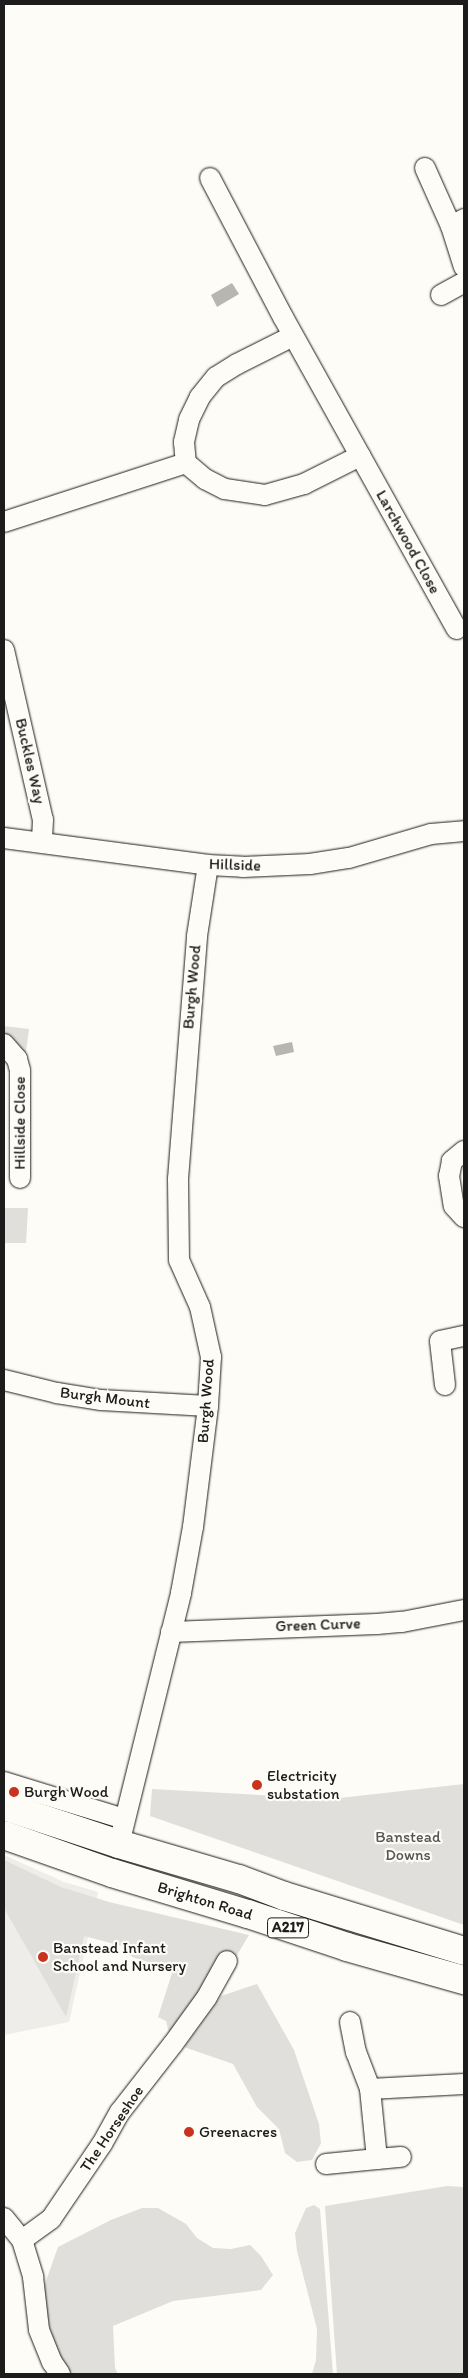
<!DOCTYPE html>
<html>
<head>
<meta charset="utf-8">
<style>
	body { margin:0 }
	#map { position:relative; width:468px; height:2378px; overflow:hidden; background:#fdfcf7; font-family:Itim,sans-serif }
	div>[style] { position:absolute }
	.built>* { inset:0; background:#eeede9 }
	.green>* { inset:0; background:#e0dfdb }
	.water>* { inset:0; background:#b7b6b2 }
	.roads { filter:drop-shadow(0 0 1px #1c1c1c) drop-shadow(0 0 1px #1c1c1c) }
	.minor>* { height:20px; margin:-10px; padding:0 10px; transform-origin:10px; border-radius:10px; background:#fdfcf7 }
	.highway>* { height:28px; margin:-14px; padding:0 14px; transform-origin:14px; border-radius:14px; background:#fdfcf7 }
	.dots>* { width:14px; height:14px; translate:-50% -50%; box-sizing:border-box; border:2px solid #fdfcf7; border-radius:50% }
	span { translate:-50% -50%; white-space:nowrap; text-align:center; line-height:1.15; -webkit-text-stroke:4.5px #fdfcf7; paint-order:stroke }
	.shield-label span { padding:1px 4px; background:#fdfcf7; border:1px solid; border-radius:4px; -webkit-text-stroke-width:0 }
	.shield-label { font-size:15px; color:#1c1c1c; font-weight:700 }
	.street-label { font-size:16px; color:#1c1c1c }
	.poi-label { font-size:16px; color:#1c1c1c }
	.left { translate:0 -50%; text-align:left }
	.park-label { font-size:16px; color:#575655 }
	.frame { position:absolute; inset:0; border:5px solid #1c1c1c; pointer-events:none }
</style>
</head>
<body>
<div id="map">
	<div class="built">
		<div style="clip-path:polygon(4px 1855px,64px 1882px,98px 1892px,69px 2022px,4px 2035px)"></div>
	</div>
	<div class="green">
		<div style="clip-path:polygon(4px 1026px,29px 1029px,25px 1059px,4px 1038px)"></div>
		<div style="clip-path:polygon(4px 1208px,28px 1208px,26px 1243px,4px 1243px)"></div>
		<div style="clip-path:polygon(464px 1784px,464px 1925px,150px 1816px,152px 1789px,331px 1799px)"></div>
		<div style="clip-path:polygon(4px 1860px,61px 1887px,109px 1902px,249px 1935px,215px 1992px,169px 2033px,166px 2021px,158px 2017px,173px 1970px,132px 1957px,122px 1946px,84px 1936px,66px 2017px,4px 1908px)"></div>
		<div style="clip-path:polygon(257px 1984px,294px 2050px,319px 2124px,321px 2143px,312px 2160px,297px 2162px,285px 2153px,279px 2129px,257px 2107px,233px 2064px,184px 2047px,221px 1996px)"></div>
		<div style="clip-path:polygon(447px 2186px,464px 2187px,464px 2374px,337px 2374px,325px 2206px)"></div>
		<div style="clip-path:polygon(314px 2205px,320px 2209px,321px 2222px,333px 2374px,312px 2374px,316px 2360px,317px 2329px,297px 2251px,295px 2233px,306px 2208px)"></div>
		<div style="clip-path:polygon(142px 2208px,158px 2208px,186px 2224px,197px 2238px,213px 2248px,231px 2249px,250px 2245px,261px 2256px,273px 2275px,261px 2290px,173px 2301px,113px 2326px,115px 2368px,118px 2374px,69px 2374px,56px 2356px,42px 2292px,58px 2247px,111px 2220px)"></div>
	</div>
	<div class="water">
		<div style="clip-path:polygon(232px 283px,239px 294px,217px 307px,211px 295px)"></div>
		<div style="clip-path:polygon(292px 1042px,294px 1052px,276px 1056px,273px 1046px)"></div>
	</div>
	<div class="roads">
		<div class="minor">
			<div style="left:425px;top:168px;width:64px;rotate:65.9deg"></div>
			<div style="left:451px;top:226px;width:15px;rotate:-28deg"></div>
			<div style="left:210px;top:178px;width:157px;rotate:62.3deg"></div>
			<div style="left:283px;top:317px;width:357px;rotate:60.9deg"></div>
			<div style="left:451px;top:226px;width:43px;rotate:72.4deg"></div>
			<div style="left:441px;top:295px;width:26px;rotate:-29deg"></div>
			<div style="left:293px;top:336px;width:63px;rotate:153.4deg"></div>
			<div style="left:237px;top:364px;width:25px;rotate:148deg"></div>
			<div style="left:216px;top:377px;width:26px;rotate:129deg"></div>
			<div style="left:200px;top:397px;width:25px;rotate:116deg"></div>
			<div style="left:189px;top:420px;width:23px;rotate:103deg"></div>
			<div style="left:184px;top:442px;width:21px;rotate:85deg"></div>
			<div style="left:186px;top:463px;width:25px;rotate:40deg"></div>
			<div style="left:205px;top:479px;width:22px;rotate:27deg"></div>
			<div style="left:225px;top:489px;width:40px;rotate:8.5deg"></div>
			<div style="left:265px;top:495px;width:41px;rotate:-15.8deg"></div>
			<div style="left:304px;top:484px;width:63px;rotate:-26.6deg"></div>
			<div style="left:4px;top:522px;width:191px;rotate:-18deg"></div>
			<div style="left:4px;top:650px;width:174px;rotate:77.1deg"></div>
			<div style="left:43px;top:820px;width:22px;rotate:93deg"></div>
			<div style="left:4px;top:838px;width:206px;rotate:7.5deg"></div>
			<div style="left:208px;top:865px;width:35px;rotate:3deg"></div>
			<div style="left:243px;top:867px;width:67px;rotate:-2.6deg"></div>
			<div style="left:310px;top:864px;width:39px;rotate:-9deg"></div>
			<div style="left:349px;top:858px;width:85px;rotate:-16.3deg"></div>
			<div style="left:431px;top:834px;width:33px;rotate:-5deg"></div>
			<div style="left:4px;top:1044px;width:20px;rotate:49deg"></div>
			<div style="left:17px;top:1059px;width:11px;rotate:75deg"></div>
			<div style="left:20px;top:1070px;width:108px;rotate:90deg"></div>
			<div style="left:464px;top:1151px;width:16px;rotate:140deg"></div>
			<div style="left:452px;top:1161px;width:15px;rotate:101deg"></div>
			<div style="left:449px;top:1176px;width:30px;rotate:81deg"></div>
			<div style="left:454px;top:1206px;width:15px;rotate:48deg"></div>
			<div style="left:4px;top:1380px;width:55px;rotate:13.8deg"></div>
			<div style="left:57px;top:1393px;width:45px;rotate:9deg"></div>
			<div style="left:101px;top:1400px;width:107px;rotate:3.2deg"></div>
			<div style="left:445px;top:1385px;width:44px;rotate:-96.5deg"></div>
			<div style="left:440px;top:1341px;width:25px;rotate:-12deg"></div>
			<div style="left:171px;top:1632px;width:206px;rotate:-2.2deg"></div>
			<div style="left:377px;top:1624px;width:25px;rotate:-5deg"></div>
			<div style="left:402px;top:1622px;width:63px;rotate:-11deg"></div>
			<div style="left:4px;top:1782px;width:126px;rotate:17.1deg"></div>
			<div style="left:119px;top:1844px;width:259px;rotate:-76.1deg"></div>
			<div style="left:181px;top:1593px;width:67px;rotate:-79.7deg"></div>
			<div style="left:193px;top:1527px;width:122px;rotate:-82.9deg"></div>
			<div style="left:208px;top:1406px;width:49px;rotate:-86.5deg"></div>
			<div style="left:211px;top:1357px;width:51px;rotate:-102.4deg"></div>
			<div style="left:200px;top:1307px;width:51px;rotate:-114.1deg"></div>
			<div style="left:179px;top:1260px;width:81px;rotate:-90.7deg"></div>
			<div style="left:178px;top:1179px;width:244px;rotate:-85.5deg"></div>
			<div style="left:197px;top:936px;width:72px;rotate:-81.2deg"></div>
			<div style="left:350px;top:2022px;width:31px;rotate:79deg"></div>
			<div style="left:356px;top:2052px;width:40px;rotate:69deg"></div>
			<div style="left:370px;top:2089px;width:94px;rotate:-3deg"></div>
			<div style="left:377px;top:2159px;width:24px;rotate:-5deg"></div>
			<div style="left:326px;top:2164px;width:51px;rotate:-5.6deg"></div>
			<div style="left:377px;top:2159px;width:70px;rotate:-95.7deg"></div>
			<div style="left:4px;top:2218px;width:28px;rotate:51deg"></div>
			<div style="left:22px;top:2240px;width:39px;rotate:73deg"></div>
			<div style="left:33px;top:2277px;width:53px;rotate:83.5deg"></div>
			<div style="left:39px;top:2330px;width:35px;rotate:68deg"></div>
			<div style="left:52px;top:2362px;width:14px;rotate:56deg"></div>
			<div style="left:22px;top:2240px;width:36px;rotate:-36deg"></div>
			<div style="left:51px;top:2219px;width:91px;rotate:-55.8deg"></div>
			<div style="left:102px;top:2144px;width:37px;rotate:-61deg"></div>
			<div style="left:120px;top:2112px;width:86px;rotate:-52.1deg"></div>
			<div style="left:173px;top:2044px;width:58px;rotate:-54.1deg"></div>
			<div style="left:207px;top:1997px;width:41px;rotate:-60.9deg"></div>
		</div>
		<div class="highway">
			<div style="left:4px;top:1806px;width:121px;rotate:18.3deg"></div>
			<div style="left:119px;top:1844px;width:125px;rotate:16.3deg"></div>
			<div style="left:239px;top:1879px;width:48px;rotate:20.7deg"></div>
			<div style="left:284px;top:1896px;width:188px;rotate:17deg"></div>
			<div style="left:4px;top:1835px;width:114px;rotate:19.4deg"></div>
			<div style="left:112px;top:1873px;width:142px;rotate:16.8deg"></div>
			<div style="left:248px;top:1914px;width:104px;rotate:18.4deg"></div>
			<div style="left:347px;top:1947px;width:122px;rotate:15.8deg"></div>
		</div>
	</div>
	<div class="dots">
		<div style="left:257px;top:1785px;background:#c8321e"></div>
		<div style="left:14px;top:1792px;background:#c8321e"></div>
		<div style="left:43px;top:1957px;background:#c8321e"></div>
		<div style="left:189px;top:2132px;background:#c8321e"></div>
	</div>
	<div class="shield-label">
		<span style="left:288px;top:1928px">A217</span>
	</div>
	<div class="street-label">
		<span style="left:408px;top:542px;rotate:61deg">Larchwood Close</span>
		<span style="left:30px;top:761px;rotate:77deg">Buckles Way</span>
		<span style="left:235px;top:865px;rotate:2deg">Hillside</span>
		<span style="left:192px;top:987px;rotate:-85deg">Burgh Wood</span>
		<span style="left:20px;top:1123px;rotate:-90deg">Hillside Close</span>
		<span style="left:105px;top:1398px;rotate:7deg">Burgh Mount</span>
		<span style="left:206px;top:1401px;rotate:-86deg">Burgh Wood</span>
		<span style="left:318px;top:1625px;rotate:-2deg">Green Curve</span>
		<span style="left:205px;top:1901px;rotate:17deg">Brighton Road</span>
		<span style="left:112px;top:2129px;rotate:-56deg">The Horseshoe</span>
	</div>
	<div class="poi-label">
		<span class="left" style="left:267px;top:1785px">Electricity<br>substation</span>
		<span class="left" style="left:24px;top:1792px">Burgh Wood</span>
		<span class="left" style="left:53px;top:1957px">Banstead Infant<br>School and Nursery</span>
		<span class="left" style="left:199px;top:2132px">Greenacres</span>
	</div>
	<div class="park-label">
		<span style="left:408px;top:1846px">Banstead<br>Downs</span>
	</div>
	<div class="frame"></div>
</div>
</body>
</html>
